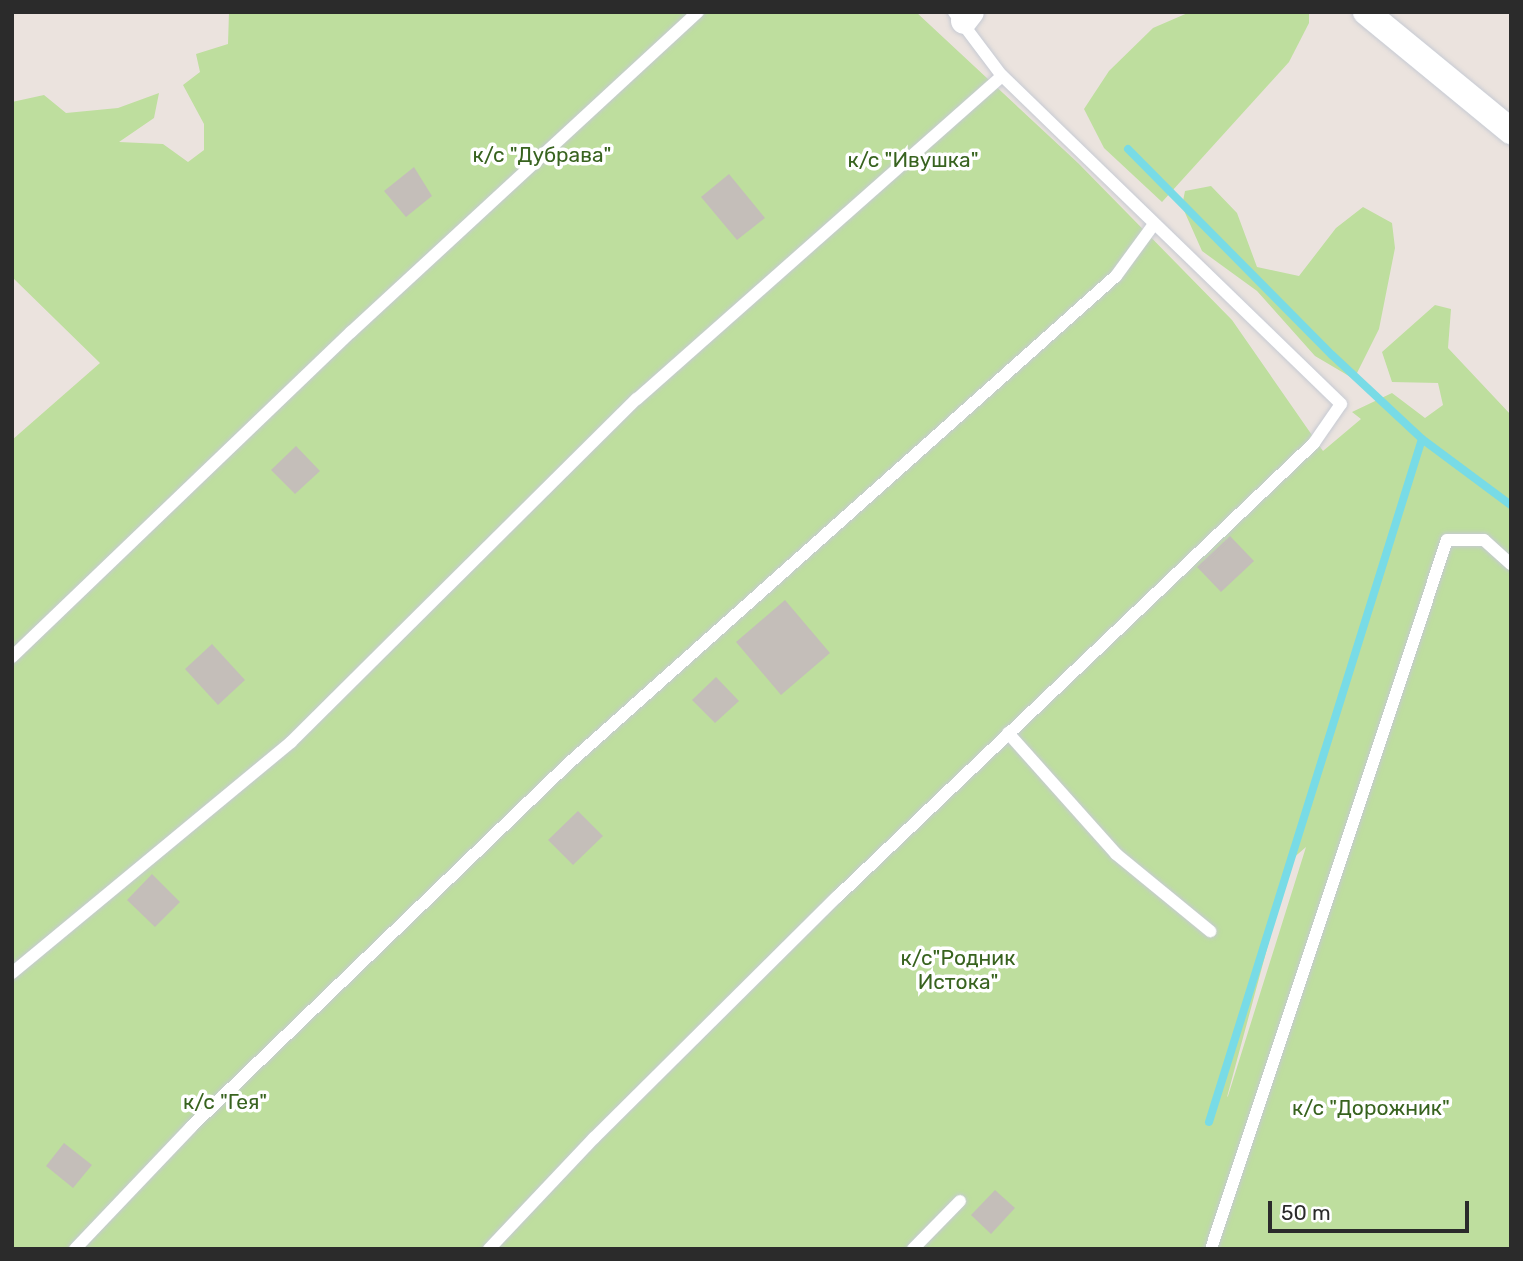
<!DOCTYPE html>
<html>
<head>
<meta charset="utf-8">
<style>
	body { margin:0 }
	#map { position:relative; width:1523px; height:1261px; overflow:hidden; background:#ebe3de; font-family:Rubik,sans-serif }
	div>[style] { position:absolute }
	.green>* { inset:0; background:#bede9e }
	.stream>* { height:8px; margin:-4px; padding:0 4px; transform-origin:4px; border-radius:4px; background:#78dbe6 }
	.building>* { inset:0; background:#c4beb9 }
	.roads { filter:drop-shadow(0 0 2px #c6cad3) drop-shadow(0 0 2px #c6cad3) }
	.lane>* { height:12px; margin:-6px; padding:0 6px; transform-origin:6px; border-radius:6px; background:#fff }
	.street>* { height:26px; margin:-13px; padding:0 13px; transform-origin:13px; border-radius:13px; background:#fff }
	span { translate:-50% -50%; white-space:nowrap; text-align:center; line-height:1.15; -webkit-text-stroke:7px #fff; paint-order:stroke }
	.park-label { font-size:21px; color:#38631f }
	.frame { position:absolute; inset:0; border:14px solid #2b2b2b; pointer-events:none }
	.scale { position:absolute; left:1268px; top:1201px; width:201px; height:32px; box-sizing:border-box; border:4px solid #2b2b2b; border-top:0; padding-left:9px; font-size:21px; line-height:24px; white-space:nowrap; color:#2b2b2b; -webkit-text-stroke:5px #fff; paint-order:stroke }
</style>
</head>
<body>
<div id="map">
	<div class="green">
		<div style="clip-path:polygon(evenodd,229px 12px,916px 12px,1078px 163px,1232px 320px,1323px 451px,1361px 419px,1352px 412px,1392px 393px,1425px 418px,1443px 405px,1438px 383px,1392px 382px,1382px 352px,1435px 305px,1451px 309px,1448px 348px,1511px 415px,1511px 1249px,12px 1249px,12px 440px,100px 363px,12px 277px,12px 102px,44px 95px,66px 113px,118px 108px,159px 93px,154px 118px,119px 142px,163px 144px,188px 162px,204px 150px,204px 124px,183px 85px,200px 72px,196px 54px,228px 44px,229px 12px,1306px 847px,1228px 1096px,1227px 1097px,1291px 860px,1306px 847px)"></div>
		<div style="clip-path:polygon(1190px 12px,1309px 12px,1309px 23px,1289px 62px,1162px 202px,1104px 148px,1084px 109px,1109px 71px,1153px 28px)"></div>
		<div style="clip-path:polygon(1211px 186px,1237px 213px,1257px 267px,1299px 276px,1336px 228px,1363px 207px,1392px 223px,1395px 248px,1379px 329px,1354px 379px,1315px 356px,1257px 291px,1202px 251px,1182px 206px,1185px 191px)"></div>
	</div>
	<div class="stream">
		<div style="left:1128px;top:149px;width:290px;rotate:45.3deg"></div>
		<div style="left:1332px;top:355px;width:123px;rotate:43deg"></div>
		<div style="left:1422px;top:439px;width:111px;rotate:36.6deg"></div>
		<div style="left:1209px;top:1122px;width:715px;rotate:-72.68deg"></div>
	</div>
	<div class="building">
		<div style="clip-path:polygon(414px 167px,432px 196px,406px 217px,384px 191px)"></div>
		<div style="clip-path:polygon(729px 174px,765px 218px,737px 240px,701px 197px)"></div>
		<div style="clip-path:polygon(296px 446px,320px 471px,295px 494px,271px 470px)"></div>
		<div style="clip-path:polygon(1230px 536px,1254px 561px,1221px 592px,1197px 567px)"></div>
		<div style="clip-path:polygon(785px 600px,830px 653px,781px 695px,736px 642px)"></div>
		<div style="clip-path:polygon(212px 644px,245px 680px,218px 705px,185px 669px)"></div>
		<div style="clip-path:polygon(716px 677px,739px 701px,715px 723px,692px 700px)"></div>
		<div style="clip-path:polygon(578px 811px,603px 836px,573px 865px,548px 840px)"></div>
		<div style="clip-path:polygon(152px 874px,180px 902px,155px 927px,127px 900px)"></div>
		<div style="clip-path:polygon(64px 1143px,92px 1165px,73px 1188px,46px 1166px)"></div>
		<div style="clip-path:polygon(995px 1190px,1015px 1208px,991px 1234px,971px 1215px)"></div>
	</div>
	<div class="roads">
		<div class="lane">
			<div style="left:12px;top:657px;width:470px;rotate:-43.8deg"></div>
			<div style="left:351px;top:332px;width:472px;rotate:-42.7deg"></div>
			<div style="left:1008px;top:733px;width:162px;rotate:48.2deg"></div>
			<div style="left:1116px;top:854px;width:122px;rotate:39.3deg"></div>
			<div style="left:12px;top:973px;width:362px;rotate:-39.6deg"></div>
			<div style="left:291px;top:742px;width:487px;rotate:-44.8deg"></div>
			<div style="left:637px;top:399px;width:487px;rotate:-41.5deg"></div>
			<div style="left:75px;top:1249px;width:168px;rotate:-46.4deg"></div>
			<div style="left:191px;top:1127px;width:523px;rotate:-43.92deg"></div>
			<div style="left:568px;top:764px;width:734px;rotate:-41.69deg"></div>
			<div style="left:1116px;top:276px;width:64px;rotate:-53.8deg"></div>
			<div style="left:489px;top:1249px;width:153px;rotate:-46.6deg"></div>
			<div style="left:594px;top:1138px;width:342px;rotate:-44.8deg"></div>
			<div style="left:837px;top:897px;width:659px;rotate:-43.58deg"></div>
			<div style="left:1314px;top:443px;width:47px;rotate:-55.3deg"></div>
			<div style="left:1341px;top:404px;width:472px;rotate:-135.9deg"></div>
			<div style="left:1002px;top:76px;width:80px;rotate:-126.9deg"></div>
			<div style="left:913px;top:1249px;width:67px;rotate:-45.6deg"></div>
			<div style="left:1211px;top:1249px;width:747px;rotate:-71.59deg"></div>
			<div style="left:1447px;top:540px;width:37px"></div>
			<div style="left:1484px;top:540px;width:36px;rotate:42deg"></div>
		</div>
		<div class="street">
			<div style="left:1366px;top:12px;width:188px;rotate:39.4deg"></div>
			<div style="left:964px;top:21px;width:11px;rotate:-52deg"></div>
		</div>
	</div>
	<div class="park-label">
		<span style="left:542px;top:155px">к/с "Дубрава"</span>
		<span style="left:913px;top:160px">к/с "Ивушка"</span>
		<span style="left:958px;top:970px">к/с"Родник<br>Истока"</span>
		<span style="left:225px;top:1102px">к/с "Гея"</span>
		<span style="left:1371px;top:1108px">к/с "Дорожник"</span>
	</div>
	<div class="frame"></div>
	<div class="scale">50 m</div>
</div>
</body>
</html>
